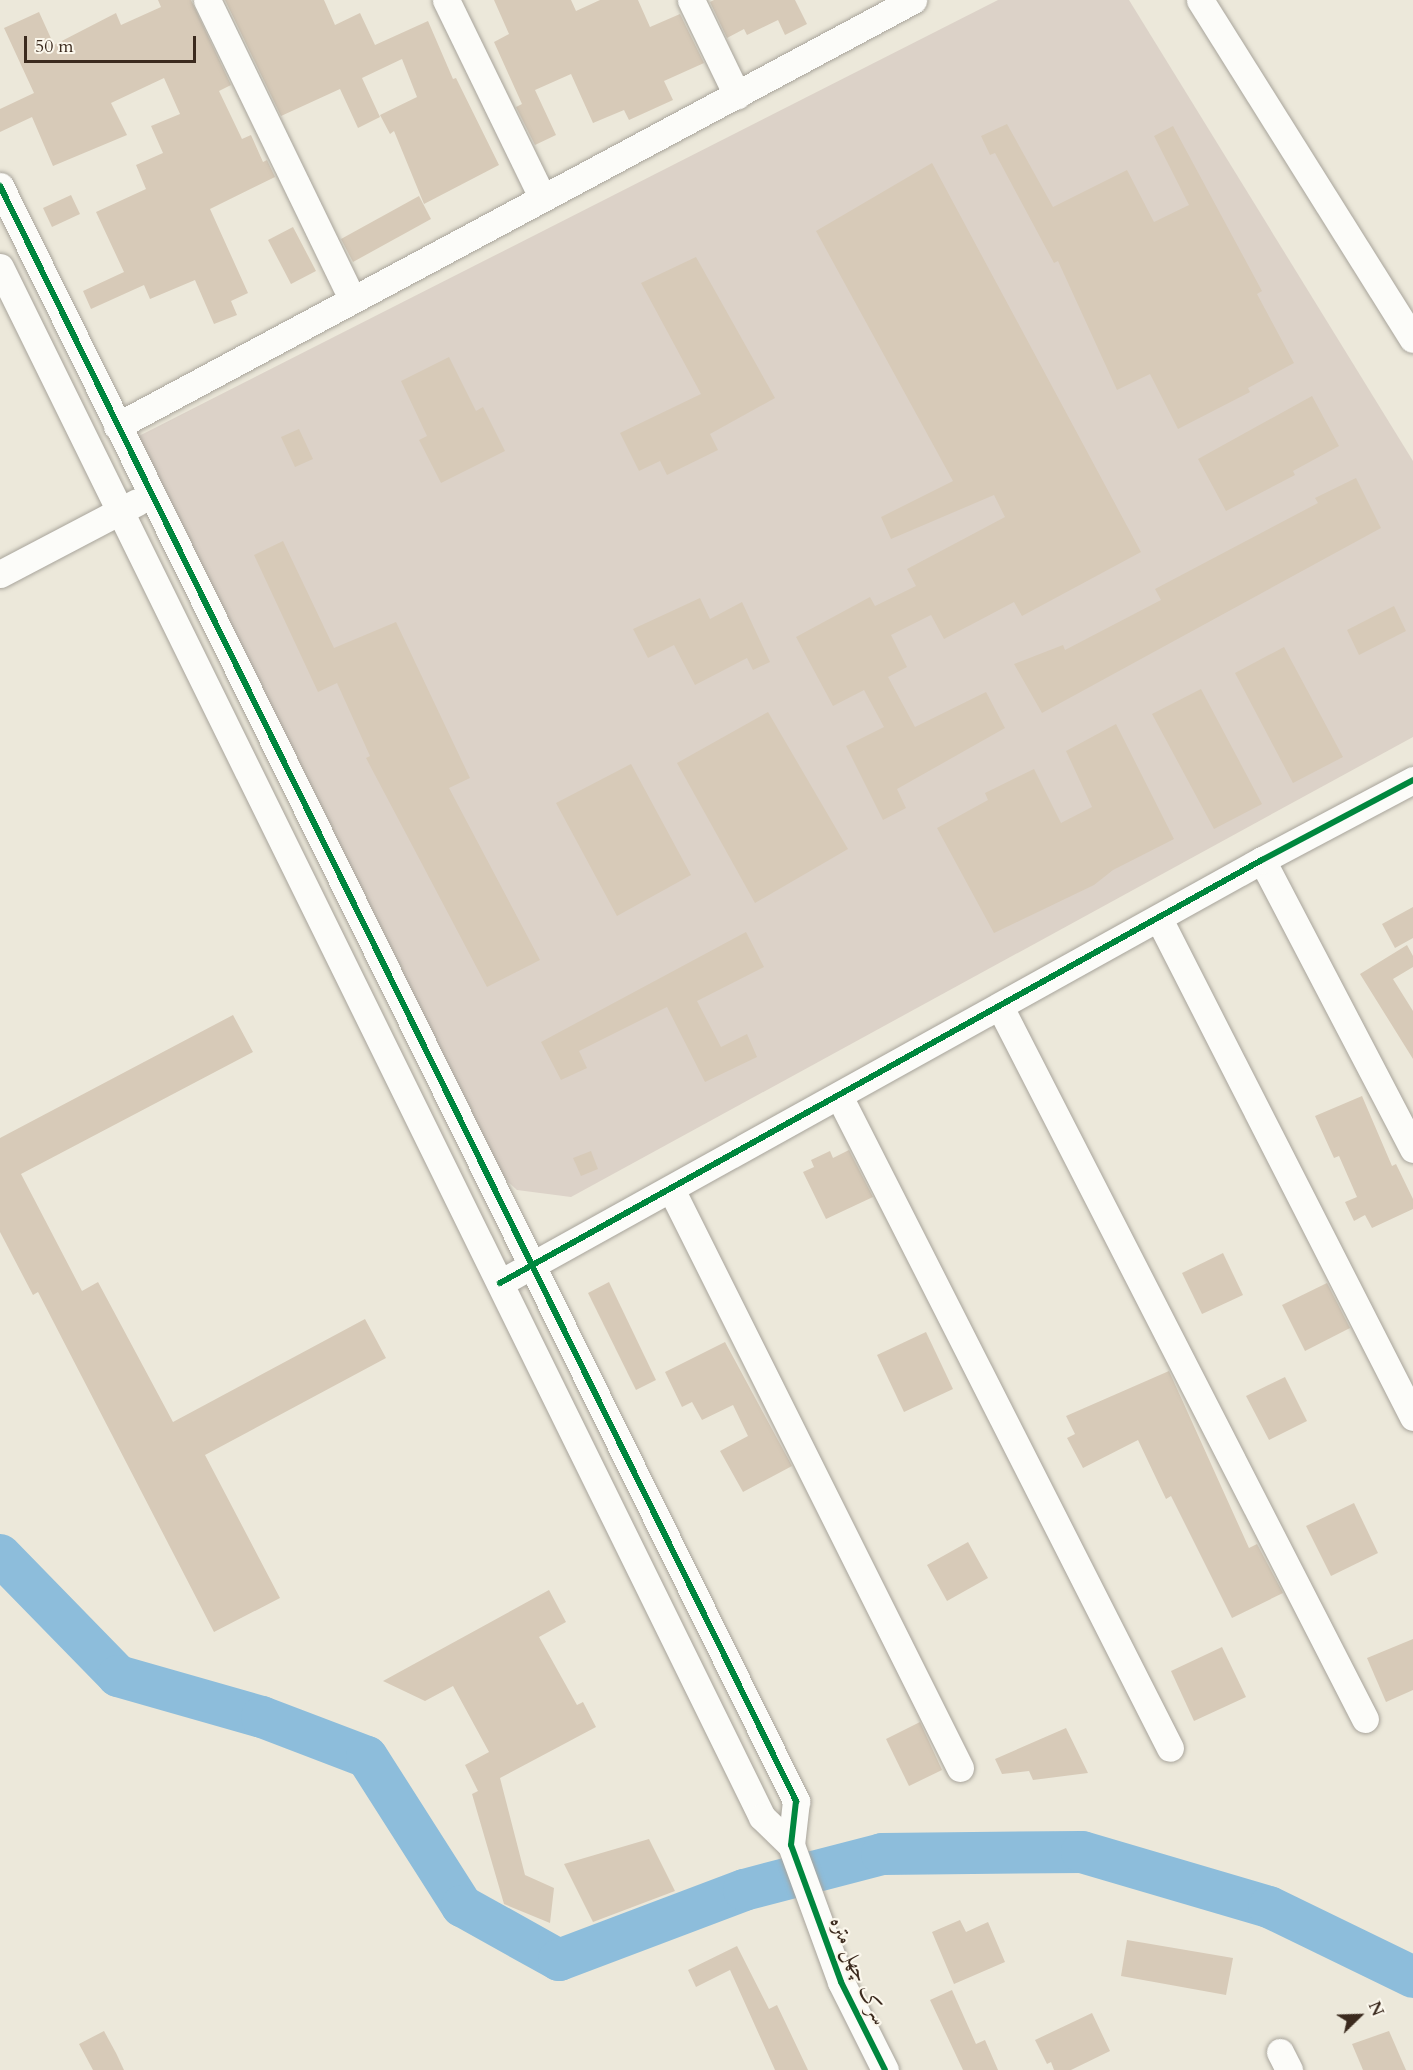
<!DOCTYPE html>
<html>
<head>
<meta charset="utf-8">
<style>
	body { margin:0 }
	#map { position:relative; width:1413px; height:2070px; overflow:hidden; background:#ece8da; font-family:Cardo,Amiri,serif }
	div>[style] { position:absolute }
	.industrial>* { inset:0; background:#dcd2c8 }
	.river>* { height:42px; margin:-21px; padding:0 21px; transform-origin:21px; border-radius:21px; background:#8dbddb }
	.building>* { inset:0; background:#d7cab8 }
	.roads { filter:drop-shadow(0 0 2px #a8a49b) drop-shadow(0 0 2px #a8a49b) }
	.minor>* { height:27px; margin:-13.5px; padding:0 13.5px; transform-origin:13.5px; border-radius:13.5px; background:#fcfcf9 }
	.cycleway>* { height:6px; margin:-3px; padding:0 3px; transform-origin:3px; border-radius:3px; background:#00873e }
	span { translate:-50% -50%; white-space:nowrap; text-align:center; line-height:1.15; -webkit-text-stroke:4.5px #fbf7ec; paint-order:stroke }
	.street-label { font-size:21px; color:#3b2a1e }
	.north { position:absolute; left:1329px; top:1986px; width:60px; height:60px; -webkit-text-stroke:4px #fbf7ec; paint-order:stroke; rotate:67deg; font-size:16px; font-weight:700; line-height:24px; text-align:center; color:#3b2a1e }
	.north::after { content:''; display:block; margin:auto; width:21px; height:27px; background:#3b2a1e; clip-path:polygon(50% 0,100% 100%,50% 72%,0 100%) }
	.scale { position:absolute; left:24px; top:36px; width:172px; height:27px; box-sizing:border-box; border:3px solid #3b2a1e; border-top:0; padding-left:8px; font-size:18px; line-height:21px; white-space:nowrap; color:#3b2a1e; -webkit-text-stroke:4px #fbf7ec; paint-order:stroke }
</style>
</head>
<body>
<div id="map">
	<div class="industrial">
		<div style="clip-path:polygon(998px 0,1129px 0,1413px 461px,1413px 737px,571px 1197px,517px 1190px,486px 1162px,133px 439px)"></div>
	</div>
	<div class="river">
		<div style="left:0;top:1555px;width:169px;rotate:45.7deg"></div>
		<div style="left:118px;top:1676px;width:150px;rotate:15.9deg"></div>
		<div style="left:262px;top:1717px;width:112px;rotate:20.9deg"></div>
		<div style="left:367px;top:1757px;width:177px;rotate:57.5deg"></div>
		<div style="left:462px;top:1906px;width:111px;rotate:29.1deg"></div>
		<div style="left:559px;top:1960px;width:198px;rotate:-20.7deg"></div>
		<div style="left:744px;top:1890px;width:143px;rotate:-14.6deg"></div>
		<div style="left:882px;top:1854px;width:200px;rotate:-0.6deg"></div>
		<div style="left:1082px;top:1852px;width:195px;rotate:16.4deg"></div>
		<div style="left:1269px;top:1907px;width:160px;rotate:25.9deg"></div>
	</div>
	<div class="building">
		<div style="clip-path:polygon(158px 0,191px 0,231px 85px,219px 91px,242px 139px,251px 135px,263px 162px,267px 160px,275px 177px,210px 209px,248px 293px,231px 301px,237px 315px,214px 324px,195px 280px,150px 299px,144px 285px,91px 309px,83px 291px,124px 272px,96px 212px,146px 189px,136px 165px,163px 153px,151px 126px,180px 114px,164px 78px,111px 103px,127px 135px,53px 166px,32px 117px,0 132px,0 109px,34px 93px,4px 28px,39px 12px,54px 45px,116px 13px,121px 25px,161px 7px)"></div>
		<div style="clip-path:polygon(225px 0,324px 0,335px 25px,360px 13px,375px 45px,428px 21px,453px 79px,456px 78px,499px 165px,424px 204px,394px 131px,390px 134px,380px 115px,417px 97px,402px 59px,362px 78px,380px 117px,358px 128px,340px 89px,281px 116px)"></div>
		<div style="clip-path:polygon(494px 0,571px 0,576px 11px,600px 0,638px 0,650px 27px,680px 14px,704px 63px,664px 81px,673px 100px,629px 120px,624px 110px,593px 123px,571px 74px,535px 90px,556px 135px,535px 145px,516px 107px,522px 104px,494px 42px,509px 34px)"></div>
		<div style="clip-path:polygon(714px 0,795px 0,807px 24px,785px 35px,778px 20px,747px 35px,744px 29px,727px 38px,710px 2px)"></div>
		<div style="clip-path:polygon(1007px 124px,1053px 207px,1127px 170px,1154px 222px,1189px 205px,1154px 136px,1173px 126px,1262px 291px,1257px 294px,1294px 363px,1248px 388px,1250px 392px,1178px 429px,1150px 374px,1117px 390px,1058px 261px,1054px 263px,995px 153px,990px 155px,981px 136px)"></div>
		<div style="clip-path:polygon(932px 163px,1141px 552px,1022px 616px,1014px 602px,944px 639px,931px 615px,891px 635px,907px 667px,888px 677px,915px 727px,986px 692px,1005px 728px,897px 789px,906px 808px,883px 820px,846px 746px,884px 727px,864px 690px,833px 706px,796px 637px,870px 597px,875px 606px,916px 586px,907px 569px,1005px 517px,994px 495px,891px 539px,881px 517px,953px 481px,816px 231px)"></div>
		<div style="clip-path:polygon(71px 195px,80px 214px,52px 227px,43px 208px)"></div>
		<div style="clip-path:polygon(419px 196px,431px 219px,353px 262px,341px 239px)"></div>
		<div style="clip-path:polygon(293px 227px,316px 271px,291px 284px,268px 240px)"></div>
		<div style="clip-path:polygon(696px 257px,775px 398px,710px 434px,718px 450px,667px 475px,660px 461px,639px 471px,620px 433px,701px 394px,641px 283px)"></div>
		<div style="clip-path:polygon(449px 357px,476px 411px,483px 407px,505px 451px,441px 483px,419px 440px,427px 436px,401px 381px)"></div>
		<div style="clip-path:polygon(1312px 396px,1339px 446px,1293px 471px,1295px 475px,1226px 511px,1198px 459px)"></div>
		<div style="clip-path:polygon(299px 429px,313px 459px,295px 467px,281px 437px)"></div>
		<div style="clip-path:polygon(1356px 478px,1381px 528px,1042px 713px,1014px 664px,1063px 645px,1065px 650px,1161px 600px,1155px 589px,1318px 503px,1315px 498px)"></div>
		<div style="clip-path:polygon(283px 541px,334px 648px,396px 622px,470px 778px,449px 788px,540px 960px,487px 987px,366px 758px,370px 756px,337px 683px,318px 692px,254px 555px)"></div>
		<div style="clip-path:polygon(700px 598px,710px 619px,742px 602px,770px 662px,753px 670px,747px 658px,695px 685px,674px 645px,648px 658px,633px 629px)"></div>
		<div style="clip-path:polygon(1394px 606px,1406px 631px,1359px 655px,1347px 630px)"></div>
		<div style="clip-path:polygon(1284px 647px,1343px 757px,1293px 783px,1235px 673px)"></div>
		<div style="clip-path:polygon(1201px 689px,1262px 804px,1214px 829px,1152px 714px)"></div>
		<div style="clip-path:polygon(768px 712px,848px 849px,755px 903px,677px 763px)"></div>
		<div style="clip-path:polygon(1116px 724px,1174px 839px,1113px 870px,1094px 885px,994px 933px,937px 828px,988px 800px,985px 793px,1034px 769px,1061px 823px,1092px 807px,1066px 751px)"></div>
		<div style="clip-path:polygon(631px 764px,691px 875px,617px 916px,556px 803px)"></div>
		<div style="clip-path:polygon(1413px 907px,1413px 938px,1395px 948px,1382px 924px)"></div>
		<div style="clip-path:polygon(746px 932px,764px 967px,697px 1001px,721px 1047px,747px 1034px,757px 1057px,705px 1082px,667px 1007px,579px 1051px,587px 1068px,561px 1080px,541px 1042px)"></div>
		<div style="clip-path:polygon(1407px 945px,1413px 956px,1413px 967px,1393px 979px,1413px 1011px,1413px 1059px,1360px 974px)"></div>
		<div style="clip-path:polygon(233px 1015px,253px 1052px,21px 1174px,82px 1291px,98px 1282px,173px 1422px,365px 1319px,386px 1358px,205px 1455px,280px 1598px,214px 1632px,38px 1292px,33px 1295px,0 1232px,0 1138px)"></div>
		<div style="clip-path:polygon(1362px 1096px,1392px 1166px,1396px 1164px,1413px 1199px,1413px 1209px,1372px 1228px,1365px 1215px,1354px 1221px,1345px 1202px,1357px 1197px,1339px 1156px,1334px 1158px,1315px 1116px)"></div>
		<div style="clip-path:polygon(849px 1150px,873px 1197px,826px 1219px,803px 1172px,814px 1167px,811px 1160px,830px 1151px,833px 1158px)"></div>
		<div style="clip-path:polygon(591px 1151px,598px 1169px,581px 1176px,573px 1158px)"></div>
		<div style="clip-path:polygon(1223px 1253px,1243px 1295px,1202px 1314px,1182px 1273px)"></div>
		<div style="clip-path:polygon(609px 1282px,656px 1380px,636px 1390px,588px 1293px)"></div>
		<div style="clip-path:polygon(1327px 1283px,1350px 1328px,1305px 1351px,1282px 1305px)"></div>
		<div style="clip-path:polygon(926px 1332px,953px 1389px,904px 1412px,877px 1355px)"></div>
		<div style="clip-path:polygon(725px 1342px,792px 1466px,743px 1492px,720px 1451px,748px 1436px,733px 1405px,702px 1420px,692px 1402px,682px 1407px,665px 1372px)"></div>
		<div style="clip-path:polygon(1169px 1371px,1249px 1548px,1257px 1544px,1283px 1593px,1232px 1618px,1171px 1496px,1166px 1499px,1138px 1440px,1083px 1468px,1067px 1438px,1075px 1434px,1066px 1416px)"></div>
		<div style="clip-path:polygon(1285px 1377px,1307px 1421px,1269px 1440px,1246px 1396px)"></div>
		<div style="clip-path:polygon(1354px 1503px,1378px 1553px,1331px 1576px,1306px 1526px)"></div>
		<div style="clip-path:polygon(968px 1542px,988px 1578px,947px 1601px,927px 1565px)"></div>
		<div style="clip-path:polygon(549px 1590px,566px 1622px,539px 1637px,577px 1705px,583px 1702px,596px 1727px,500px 1778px,525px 1875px,554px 1888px,550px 1923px,504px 1904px,472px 1794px,478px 1791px,465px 1765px,489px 1752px,453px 1686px,425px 1701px,383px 1681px)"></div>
		<div style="clip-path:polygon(1413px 1639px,1413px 1690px,1386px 1702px,1367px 1658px)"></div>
		<div style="clip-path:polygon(1222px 1647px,1246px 1697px,1194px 1721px,1171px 1671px)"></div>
		<div style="clip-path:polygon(920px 1722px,942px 1770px,909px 1786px,886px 1739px)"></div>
		<div style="clip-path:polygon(1066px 1728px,1088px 1773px,1033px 1780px,1029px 1771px,1002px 1774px,995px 1759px)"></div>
		<div style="clip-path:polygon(649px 1839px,675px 1891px,593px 1922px,564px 1864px)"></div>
		<div style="clip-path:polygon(960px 1920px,966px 1932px,988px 1922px,1005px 1962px,954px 1984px,932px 1932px)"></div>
		<div style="clip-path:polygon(1127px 1940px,1233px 1958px,1226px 1995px,1121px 1976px)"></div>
		<div style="clip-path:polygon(737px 1946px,769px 2009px,777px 2005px,808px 2070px,775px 2070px,730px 1970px,696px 1987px,688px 1970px)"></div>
		<div style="clip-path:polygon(952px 1990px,976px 2044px,985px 2040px,998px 2070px,963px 2070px,930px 2000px)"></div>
		<div style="clip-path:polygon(1092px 2013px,1110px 2051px,1071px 2070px,1054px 2070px,1051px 2062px,1047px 2064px,1035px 2040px)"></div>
		<div style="clip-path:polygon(104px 2031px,116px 2053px,124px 2070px,93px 2070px,79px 2044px)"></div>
		<div style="clip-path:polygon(1389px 2031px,1406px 2070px,1363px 2070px,1352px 2044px)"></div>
	</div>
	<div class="roads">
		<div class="minor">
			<div style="left:207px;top:0;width:332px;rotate:64.1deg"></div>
			<div style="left:446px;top:0;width:219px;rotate:64deg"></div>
			<div style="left:691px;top:0;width:106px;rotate:64.2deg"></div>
			<div style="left:1200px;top:0;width:400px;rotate:57.9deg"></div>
			<div style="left:0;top:186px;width:1801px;rotate:63.76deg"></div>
			<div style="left:796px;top:1801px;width:44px;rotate:96.5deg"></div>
			<div style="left:791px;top:1845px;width:146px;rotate:69.9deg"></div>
			<div style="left:841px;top:1982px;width:98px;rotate:63.4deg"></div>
			<div style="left:0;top:267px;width:1727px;rotate:63.82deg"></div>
			<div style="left:762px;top:1817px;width:40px;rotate:44deg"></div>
			<div style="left:117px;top:426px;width:903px;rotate:-28.15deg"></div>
			<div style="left:0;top:574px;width:155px;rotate:-27.7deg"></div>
			<div style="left:1262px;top:860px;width:326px;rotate:62.4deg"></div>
			<div style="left:1159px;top:919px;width:559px;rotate:62.98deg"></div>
			<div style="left:1000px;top:1007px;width:800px;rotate:62.86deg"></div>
			<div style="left:839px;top:1096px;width:731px;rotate:63.08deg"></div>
			<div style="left:671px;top:1189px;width:647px;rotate:63.47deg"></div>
			<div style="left:500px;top:1283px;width:872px;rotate:-29.04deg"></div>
			<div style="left:1262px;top:860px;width:171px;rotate:-27.9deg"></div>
			<div style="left:1280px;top:2052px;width:20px;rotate:63deg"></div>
		</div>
	</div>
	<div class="cycleway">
		<div style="left:0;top:186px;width:1801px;rotate:63.76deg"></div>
		<div style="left:796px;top:1801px;width:44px;rotate:96.5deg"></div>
		<div style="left:791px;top:1845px;width:146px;rotate:69.9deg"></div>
		<div style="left:841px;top:1982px;width:98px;rotate:63.4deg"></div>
		<div style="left:500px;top:1283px;width:872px;rotate:-29.04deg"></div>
		<div style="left:1262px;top:860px;width:171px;rotate:-27.9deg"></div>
	</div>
	<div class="street-label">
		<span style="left:858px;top:1971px;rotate:67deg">سرک چهل متره</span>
	</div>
	<div class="north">N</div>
	<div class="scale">50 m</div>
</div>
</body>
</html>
